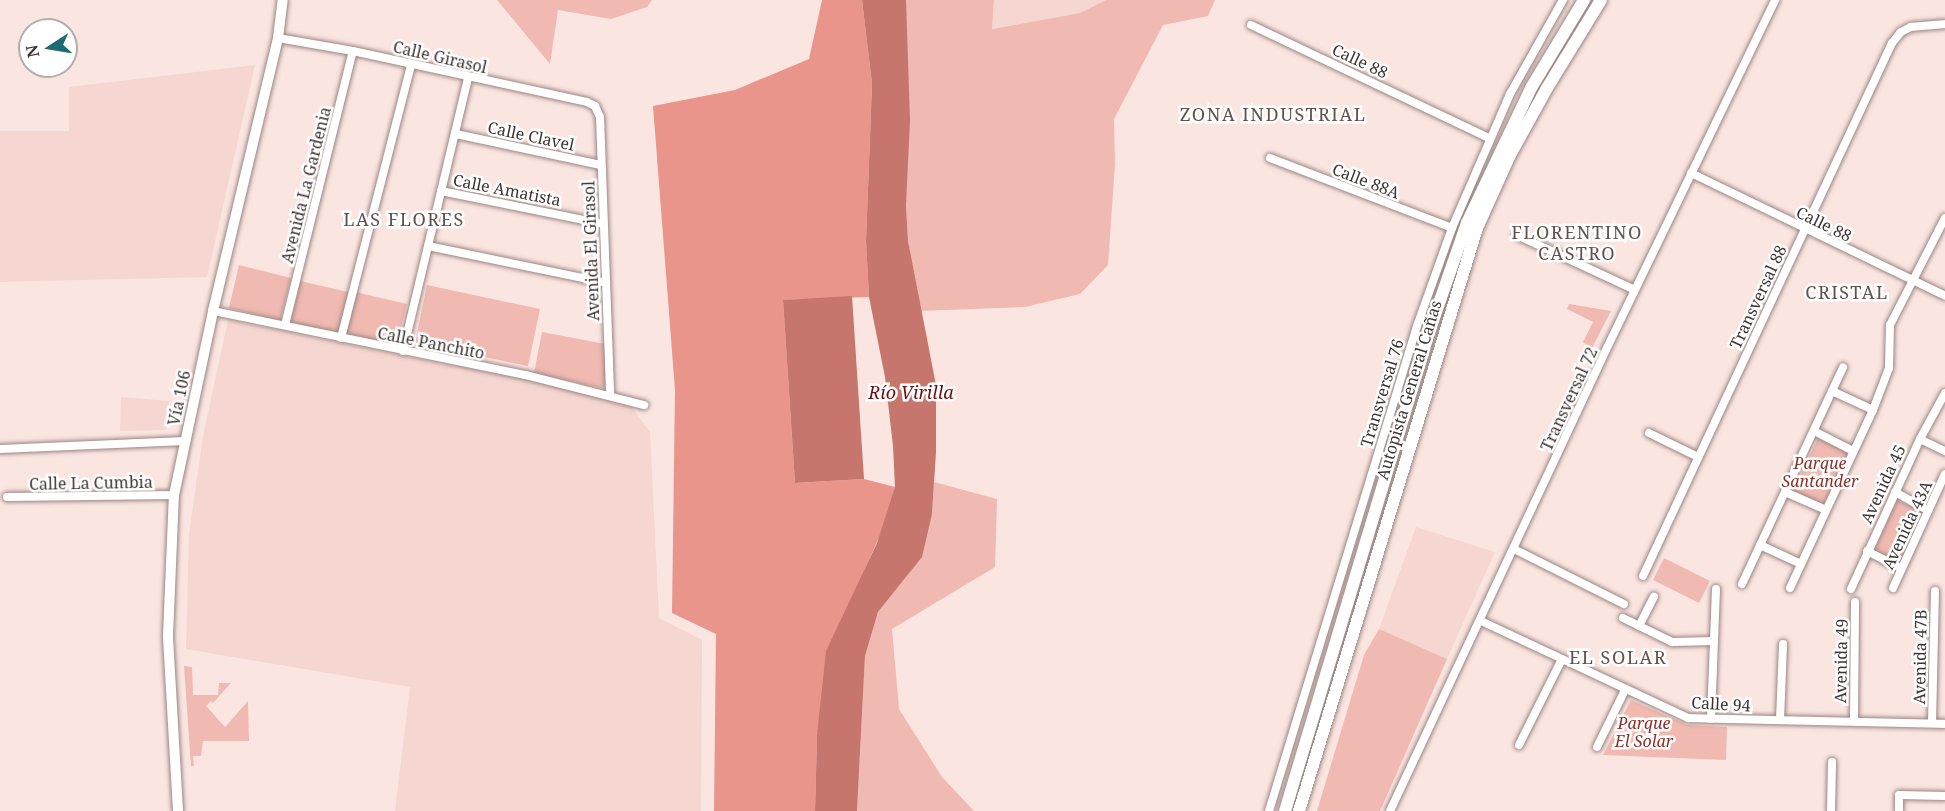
<!DOCTYPE html>
<html>
<head>
<meta charset="utf-8">
<style>
	body { margin:0 }
	#map { position:relative; width:1945px; height:811px; overflow:hidden; background:#fbe5e1; font-family:"Noto Serif",serif }
	div>[style] { position:absolute }
	.built>* { inset:0; background:#f5d6d1 }
	.green>* { inset:0; background:#f0b9b1 }
	.forest>* { inset:0; background:#e9958b }
	.water>* { inset:0; background:#c6766d }
	.roads { filter:drop-shadow(0 0 2px #9b8683) drop-shadow(0 0 2px #9b8683) }
	.minor>* { height:8px; margin:-4px; padding:0 4px; transform-origin:4px; border-radius:4px; background:#fff }
	.secondary>* { height:10px; margin:-5px; padding:0 5px; transform-origin:5px; border-radius:5px; background:#fff }
	.trunk>* { height:12px; margin:-6px; padding:0 6px; transform-origin:6px; border-radius:6px; background:#fff }
	span { translate:-50% -50%; white-space:nowrap; text-align:center; line-height:1.15; -webkit-text-stroke:5px #fff; paint-order:stroke }
	.street-label { font-size:16px; color:#3d3433 }
	.park-label { font-size:16px; color:#8e2e27; font-style:italic }
	.neighbourhood-label { font-size:18px; color:#63514e; letter-spacing:1.5px }
	.water-label { font-size:18px; color:#700c0c; font-style:italic }
	.north { position:absolute; left:18px; top:18px; width:60px; height:60px; box-sizing:border-box; background:#fff; border:2px solid #b1aead; border-radius:50%; rotate:258deg; font-size:16px; font-weight:700; line-height:24px; text-align:center; color:#3d3433 }
	.north::after { content:''; display:block; margin:auto; width:21px; height:27px; background:#206a74; clip-path:polygon(50% 0,100% 100%,50% 72%,0 100%) }
</style>
</head>
<body>
<div id="map">
	<div class="built">
		<div style="clip-path:polygon(994px 0,1106px 0,1080px 13px,992px 29px)"></div>
		<div style="clip-path:polygon(255px 65px,207px 277px,0 282px,0 131px,69px 131px,69px 87px)"></div>
		<div style="clip-path:polygon(228px 320px,449px 365px,528px 378px,630px 405px,650px 432px,659px 618px,702px 640px,701px 811px,395px 811px,410px 687px,186px 649px,189px 535px,203px 436px)"></div>
		<div style="clip-path:polygon(121px 397px,169px 401px,166px 430px,120px 431px)"></div>
		<div style="clip-path:polygon(1416px 527px,1495px 552px,1447px 659px,1379px 629px)"></div>
	</div>
	<div class="green">
		<div style="clip-path:polygon(497px 0,652px 0,647px 7px,611px 19px,558px 10px,550px 64px)"></div>
		<div style="clip-path:polygon(906px 0,994px 0,992px 29px,1080px 13px,1106px 0,1215px 0,1208px 16px,1163px 25px,1114px 119px,1115px 164px,1108px 265px,1080px 294px,1025px 307px,919px 311px,908px 241px,906px 205px)"></div>
		<div style="clip-path:polygon(239px 265px,291px 278px,280px 321px,229px 308px)"></div>
		<div style="clip-path:polygon(296px 280px,348px 292px,338px 335px,286px 323px)"></div>
		<div style="clip-path:polygon(427px 285px,540px 309px,528px 366px,415px 343px)"></div>
		<div style="clip-path:polygon(355px 292px,407px 304px,396px 347px,345px 335px)"></div>
		<div style="clip-path:polygon(1569px 304px,1611px 311px,1592px 348px,1583px 342px,1593px 322px,1567px 309px)"></div>
		<div style="clip-path:polygon(542px 332px,605px 344px,605px 386px,601px 388px,534px 373px)"></div>
		<div style="clip-path:polygon(1818px 438px,1848px 452px,1823px 506px,1793px 492px)"></div>
		<div style="clip-path:polygon(934px 482px,997px 499px,995px 567px,892px 629px,899px 709px,942px 777px,974px 811px,857px 811px,865px 656px,878px 612px,907px 576px,932px 514px)"></div>
		<div style="clip-path:polygon(1897px 500px,1923px 512px,1900px 564px,1874px 551px)"></div>
		<div style="clip-path:polygon(1664px 558px,1710px 581px,1699px 603px,1653px 580px)"></div>
		<div style="clip-path:polygon(1379px 629px,1447px 659px,1380px 811px,1317px 811px,1364px 655px)"></div>
		<div style="clip-path:polygon(184px 666px,192px 667px,193px 695px,218px 695px,219px 683px,231px 683px,213px 703px,211px 701px,206px 706px,225px 727px,248px 701px,249px 741px,203px 741px,201px 756px,193px 756px,194px 766px,191px 766px)"></div>
		<div style="clip-path:polygon(1631px 700px,1688px 725px,1727px 727px,1726px 760px,1603px 755px)"></div>
	</div>
	<div class="forest">
		<div style="clip-path:polygon(822px 0,862px 0,872px 84px,866px 241px,869px 297px,783px 300px,795px 483px,864px 479px,895px 487px,887px 519px,865px 569px,817px 735px,815px 811px,714px 811px,716px 634px,672px 613px,675px 390px,653px 106px,735px 90px,809px 59px)"></div>
	</div>
	<div class="water">
		<div style="clip-path:polygon(862px 0,906px 0,910px 120px,906px 205px,908px 241px,936px 385px,936px 452px,932px 514px,922px 557px,878px 612px,865px 656px,857px 811px,815px 811px,817px 735px,826px 651px,877px 543px,895px 487px,893px 446px,885px 377px,869px 297px,866px 241px,872px 84px)"></div>
		<div style="clip-path:polygon(852px 296px,864px 479px,795px 483px,783px 300px)"></div>
	</div>
	<div class="roads">
		<div class="minor">
			<div style="left:1251px;top:25px;width:263px;rotate:25.4deg"></div>
			<div style="left:278px;top:38px;width:76px;rotate:9.8deg"></div>
			<div style="left:353px;top:51px;width:239px;rotate:12.3deg"></div>
			<div style="left:587px;top:102px;width:9px;rotate:27deg"></div>
			<div style="left:595px;top:106px;width:12px;rotate:66deg"></div>
			<div style="left:600px;top:117px;width:279px;rotate:87.9deg"></div>
			<div style="left:456px;top:134px;width:148px;rotate:12.1deg"></div>
			<div style="left:1270px;top:158px;width:195px;rotate:21deg"></div>
			<div style="left:1691px;top:173px;width:282px;rotate:25.8deg"></div>
			<div style="left:441px;top:191px;width:165px;rotate:11.5deg"></div>
			<div style="left:1517px;top:235px;width:130px;rotate:25deg"></div>
			<div style="left:428px;top:246px;width:182px;rotate:11.7deg"></div>
			<div style="left:213px;top:311px;width:319px;rotate:11.6deg"></div>
			<div style="left:526px;top:375px;width:122px;rotate:14.3deg"></div>
			<div style="left:285px;top:325px;width:282px;rotate:-76.1deg"></div>
			<div style="left:341px;top:338px;width:282px;rotate:-75.6deg"></div>
			<div style="left:403px;top:351px;width:281px;rotate:-76.6deg"></div>
			<div style="left:1832px;top:391px;width:45px;rotate:24.9deg"></div>
			<div style="left:1814px;top:431px;width:44px;rotate:27.1deg"></div>
			<div style="left:1649px;top:433px;width:55px;rotate:26.1deg"></div>
			<div style="left:1920px;top:439px;width:28px;rotate:26deg"></div>
			<div style="left:0;top:449px;width:185px;rotate:-2.5deg"></div>
			<div style="left:1785px;top:492px;width:43px;rotate:23.6deg"></div>
			<div style="left:1895px;top:492px;width:38px;rotate:29deg"></div>
			<div style="left:7px;top:497px;width:167px;rotate:-0.7deg"></div>
			<div style="left:1760px;top:545px;width:45px;rotate:24.9deg"></div>
			<div style="left:1514px;top:549px;width:123px;rotate:26.6deg"></div>
			<div style="left:1867px;top:551px;width:38px;rotate:27deg"></div>
			<div style="left:1643px;top:576px;width:588px;rotate:-64.96deg"></div>
			<div style="left:1892px;top:43px;width:14px;rotate:-51deg"></div>
			<div style="left:1901px;top:32px;width:11px;rotate:-27deg"></div>
			<div style="left:1911px;top:27px;width:34px;rotate:-5deg"></div>
			<div style="left:1742px;top:584px;width:239px;rotate:-65deg"></div>
			<div style="left:1790px;top:588px;width:196px;rotate:-65deg"></div>
			<div style="left:1873px;top:410px;width:45px;rotate:-69.1deg"></div>
			<div style="left:1889px;top:368px;width:43px;rotate:-88.7deg"></div>
			<div style="left:1890px;top:325px;width:120px;rotate:-62.8deg"></div>
			<div style="left:1893px;top:588px;width:125px;rotate:-65.5deg"></div>
			<div style="left:1851px;top:589px;width:165px;rotate:-65.3deg"></div>
			<div style="left:1920px;top:439px;width:52px;rotate:-61.5deg"></div>
			<div style="left:1623px;top:618px;width:55px;rotate:26.1deg"></div>
			<div style="left:1672px;top:642px;width:42px;rotate:-1.4deg"></div>
			<div style="left:1481px;top:621px;width:229px;rotate:25.1deg"></div>
			<div style="left:1688px;top:718px;width:257px;rotate:1.3deg"></div>
			<div style="left:1639px;top:626px;width:33px;rotate:-63deg"></div>
			<div style="left:1711px;top:719px;width:130px;rotate:-87.8deg"></div>
			<div style="left:1780px;top:720px;width:76px;rotate:-87.7deg"></div>
			<div style="left:1854px;top:721px;width:119px;rotate:-89.5deg"></div>
			<div style="left:1932px;top:723px;width:132px;rotate:-88.7deg"></div>
			<div style="left:1519px;top:745px;width:96px;rotate:-63.4deg"></div>
			<div style="left:1597px;top:747px;width:64px;rotate:-63.8deg"></div>
			<div style="left:1269px;top:811px;width:507px;rotate:-73.03deg"></div>
			<div style="left:1417px;top:326px;width:104px;rotate:-70.3deg"></div>
			<div style="left:1452px;top:228px;width:146px;rotate:-66.6deg"></div>
			<div style="left:1510px;top:94px;width:108px;rotate:-60.6deg"></div>
			<div style="left:1390px;top:811px;width:509px;rotate:-64.89deg"></div>
			<div style="left:1606px;top:350px;width:389px;rotate:-64.2deg"></div>
			<div style="left:1831px;top:811px;width:49px;rotate:-88.8deg"></div>
			<div style="left:1899px;top:811px;width:16px;rotate:-90deg"></div>
			<div style="left:1899px;top:795px;width:46px;rotate:1.2deg"></div>
		</div>
		<div class="secondary">
			<div style="left:178px;top:811px;width:175px;rotate:-93.3deg"></div>
			<div style="left:168px;top:636px;width:141px;rotate:-87.6deg"></div>
			<div style="left:174px;top:495px;width:188px;rotate:-78deg"></div>
			<div style="left:213px;top:311px;width:281px;rotate:-76.6deg"></div>
			<div style="left:278px;top:38px;width:38px;rotate:-83deg"></div>
		</div>
		<div class="trunk">
			<div style="left:1285px;top:811px;width:500px;rotate:-73.27deg"></div>
			<div style="left:1429px;top:332px;width:115px;rotate:-70.8deg"></div>
			<div style="left:1467px;top:223px;width:149px;rotate:-64.6deg"></div>
			<div style="left:1531px;top:88px;width:103px;rotate:-58.9deg"></div>
			<div style="left:1299px;top:811px;width:610px;rotate:-73.02deg"></div>
			<div style="left:1477px;top:228px;width:80px;rotate:-65.7deg"></div>
			<div style="left:1510px;top:155px;width:77px;rotate:-61.1deg"></div>
			<div style="left:1547px;top:88px;width:103px;rotate:-58.5deg"></div>
		</div>
	</div>
	<div class="street-label">
		<span style="left:440px;top:57px;rotate:13deg">Calle Girasol</span>
		<span style="left:1360px;top:61px;rotate:25deg">Calle 88</span>
		<span style="left:531px;top:136px;rotate:12deg">Calle Clavel</span>
		<span style="left:1366px;top:181px;rotate:21deg">Calle 88A</span>
		<span style="left:306px;top:185px;rotate:-76deg">Avenida La Gardenia</span>
		<span style="left:507px;top:190px;rotate:11deg">Calle Amatista</span>
		<span style="left:1824px;top:224px;rotate:26deg">Calle 88</span>
		<span style="left:591px;top:251px;rotate:-92deg">Avenida El Girasol</span>
		<span style="left:1758px;top:297px;rotate:-65deg">Transversal 88</span>
		<span style="left:431px;top:343px;rotate:11deg">Calle Panchito</span>
		<span style="left:1409px;top:390px;rotate:-73deg">Autopista General Cañas</span>
		<span style="left:1382px;top:393px;rotate:-73deg">Transversal 76</span>
		<span style="left:179px;top:398px;rotate:-78deg">Vía 106</span>
		<span style="left:1569px;top:399px;rotate:-65deg">Transversal 72</span>
		<span style="left:91px;top:483px;rotate:-1deg">Calle La Cumbia</span>
		<span style="left:1883px;top:484px;rotate:-65deg">Avenida 45</span>
		<span style="left:1907px;top:525px;rotate:-65deg">Avenida 43A</span>
		<span style="left:1920px;top:657px;rotate:-89deg">Avenida 47B</span>
		<span style="left:1841px;top:661px;rotate:-89deg">Avenida 49</span>
		<span style="left:1721px;top:704px;rotate:3deg">Calle 94</span>
	</div>
	<div class="park-label">
		<span style="left:1820px;top:472px">Parque<br>Santander</span>
		<span style="left:1644px;top:732px">Parque<br>El Solar</span>
	</div>
	<div class="neighbourhood-label">
		<span style="left:1273px;top:114px">ZONA INDUSTRIAL</span>
		<span style="left:404px;top:219px">LAS FLORES</span>
		<span style="left:1577px;top:243px">FLORENTINO<br>CASTRO</span>
		<span style="left:1847px;top:292px">CRISTAL</span>
		<span style="left:1618px;top:657px">EL SOLAR</span>
	</div>
	<div class="water-label">
		<span style="left:911px;top:392px">Río Virilla</span>
	</div>
	<div class="north">N</div>
</div>
</body>
</html>
